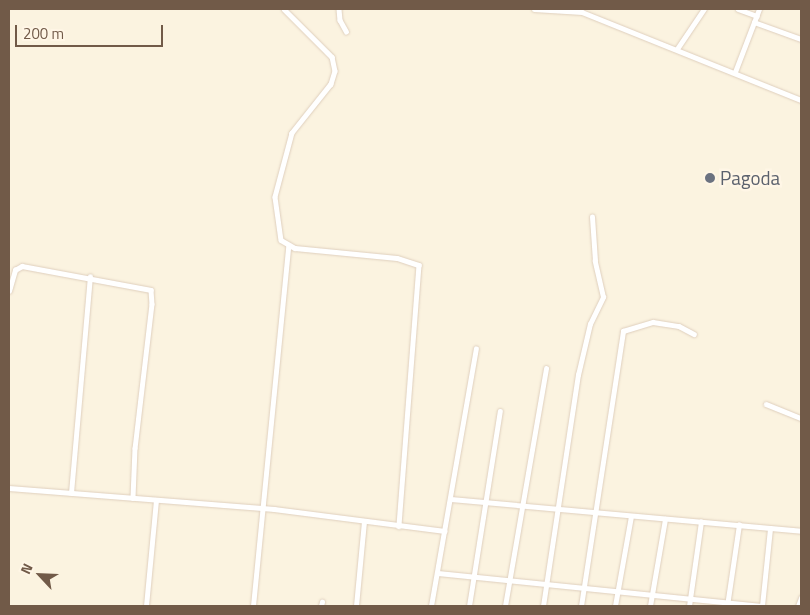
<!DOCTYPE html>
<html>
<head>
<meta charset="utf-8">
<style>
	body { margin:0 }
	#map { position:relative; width:810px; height:615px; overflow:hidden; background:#fbf3e0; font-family:"Titillium Web",sans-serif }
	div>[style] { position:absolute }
	.roads { filter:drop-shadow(0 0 1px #dfcfbd) drop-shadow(0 0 1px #dfcfbd) }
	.minor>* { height:4.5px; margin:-2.25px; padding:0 2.25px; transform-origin:2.25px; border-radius:2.25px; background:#fff }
	.dots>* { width:14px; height:14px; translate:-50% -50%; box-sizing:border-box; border:2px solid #fff6e6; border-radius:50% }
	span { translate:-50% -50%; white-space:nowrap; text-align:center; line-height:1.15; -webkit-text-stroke:5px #fff6e6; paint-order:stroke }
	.worship-label { font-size:19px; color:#5b616d }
	.left { translate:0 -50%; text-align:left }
	.frame { position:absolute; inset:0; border:10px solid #715a48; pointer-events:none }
	.north { position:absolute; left:15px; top:550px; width:50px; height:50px; -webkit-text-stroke:4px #fff6e6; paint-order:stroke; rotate:295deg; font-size:14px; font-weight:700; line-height:20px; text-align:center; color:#715a48 }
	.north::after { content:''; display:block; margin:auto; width:18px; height:22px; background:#715a48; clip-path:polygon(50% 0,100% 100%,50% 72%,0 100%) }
	.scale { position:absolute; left:15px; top:25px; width:148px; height:22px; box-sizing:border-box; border:2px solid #715a48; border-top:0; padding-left:6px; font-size:15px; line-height:18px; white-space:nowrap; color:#715a48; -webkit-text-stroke:4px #fff6e6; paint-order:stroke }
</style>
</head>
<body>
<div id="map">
	<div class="roads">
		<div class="minor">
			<div style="left:284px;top:9px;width:68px;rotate:45deg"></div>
			<div style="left:332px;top:57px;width:14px;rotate:78deg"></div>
			<div style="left:335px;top:71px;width:14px;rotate:107deg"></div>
			<div style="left:331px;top:84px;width:63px;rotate:128.5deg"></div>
			<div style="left:292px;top:133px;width:66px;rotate:104.9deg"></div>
			<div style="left:275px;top:197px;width:43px;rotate:82.1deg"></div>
			<div style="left:281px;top:240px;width:16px;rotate:30deg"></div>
			<div style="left:295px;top:248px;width:102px;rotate:5.6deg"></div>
			<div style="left:397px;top:258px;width:23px;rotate:18deg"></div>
			<div style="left:419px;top:265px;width:262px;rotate:94.4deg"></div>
			<div style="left:339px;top:9px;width:11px;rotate:85deg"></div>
			<div style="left:340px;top:20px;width:13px;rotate:61deg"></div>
			<div style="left:534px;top:9px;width:48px;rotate:3.6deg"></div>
			<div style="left:582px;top:12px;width:236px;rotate:21.9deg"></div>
			<div style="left:738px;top:9px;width:20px;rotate:20deg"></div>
			<div style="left:754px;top:22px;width:50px;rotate:19.9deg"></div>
			<div style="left:677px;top:49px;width:48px;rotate:-56deg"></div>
			<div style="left:735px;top:72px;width:67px;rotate:-69.1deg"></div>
			<div style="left:9px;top:291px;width:22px;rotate:-74deg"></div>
			<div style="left:15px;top:270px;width:8px;rotate:-30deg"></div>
			<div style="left:22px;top:266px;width:131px;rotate:10.5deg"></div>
			<div style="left:151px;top:290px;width:14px;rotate:86deg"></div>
			<div style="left:152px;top:304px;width:145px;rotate:96.7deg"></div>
			<div style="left:135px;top:448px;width:50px;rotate:92.3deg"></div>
			<div style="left:766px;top:404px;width:38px;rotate:22deg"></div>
			<div style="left:9px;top:488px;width:266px;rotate:4.5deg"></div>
			<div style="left:274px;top:509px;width:172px;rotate:7.3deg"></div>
			<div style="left:71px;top:493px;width:217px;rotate:-85deg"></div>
			<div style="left:451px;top:499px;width:351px;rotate:5.2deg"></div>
			<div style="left:438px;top:573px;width:325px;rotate:5.8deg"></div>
			<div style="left:146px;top:606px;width:106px;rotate:-84.6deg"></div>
			<div style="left:253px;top:606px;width:362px;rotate:-84.4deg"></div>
			<div style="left:321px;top:606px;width:4px;rotate:-76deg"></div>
			<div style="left:356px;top:606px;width:85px;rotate:-84.6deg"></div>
			<div style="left:431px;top:606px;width:261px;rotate:-80.1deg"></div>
			<div style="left:469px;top:606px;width:197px;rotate:-81deg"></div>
			<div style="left:505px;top:606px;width:241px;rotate:-80.2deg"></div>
			<div style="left:543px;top:606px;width:234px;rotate:-81.4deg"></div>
			<div style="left:578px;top:375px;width:52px;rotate:-76.8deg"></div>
			<div style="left:590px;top:324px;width:30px;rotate:-64deg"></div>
			<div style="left:603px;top:297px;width:37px;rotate:-103deg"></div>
			<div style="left:595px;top:261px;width:44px;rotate:-93.9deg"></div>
			<div style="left:581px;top:606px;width:278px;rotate:-81.3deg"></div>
			<div style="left:623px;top:331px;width:31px;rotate:-17deg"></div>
			<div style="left:653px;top:322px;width:26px;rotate:9deg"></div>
			<div style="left:679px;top:326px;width:17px;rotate:28deg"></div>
			<div style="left:615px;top:606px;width:91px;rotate:-79.9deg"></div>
			<div style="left:650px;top:606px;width:88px;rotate:-80.2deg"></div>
			<div style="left:689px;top:606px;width:85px;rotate:-81.9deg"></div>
			<div style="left:727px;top:606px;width:82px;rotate:-81.6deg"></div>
			<div style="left:762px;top:606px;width:78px;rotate:-84.1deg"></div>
			<div style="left:798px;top:606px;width:9px;rotate:-69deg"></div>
		</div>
	</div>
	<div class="dots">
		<div style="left:710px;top:178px;background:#6b7280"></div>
	</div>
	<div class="worship-label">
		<span class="left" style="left:720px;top:178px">Pagoda</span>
	</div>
	<div class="frame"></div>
	<div class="north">N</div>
	<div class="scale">200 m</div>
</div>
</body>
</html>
